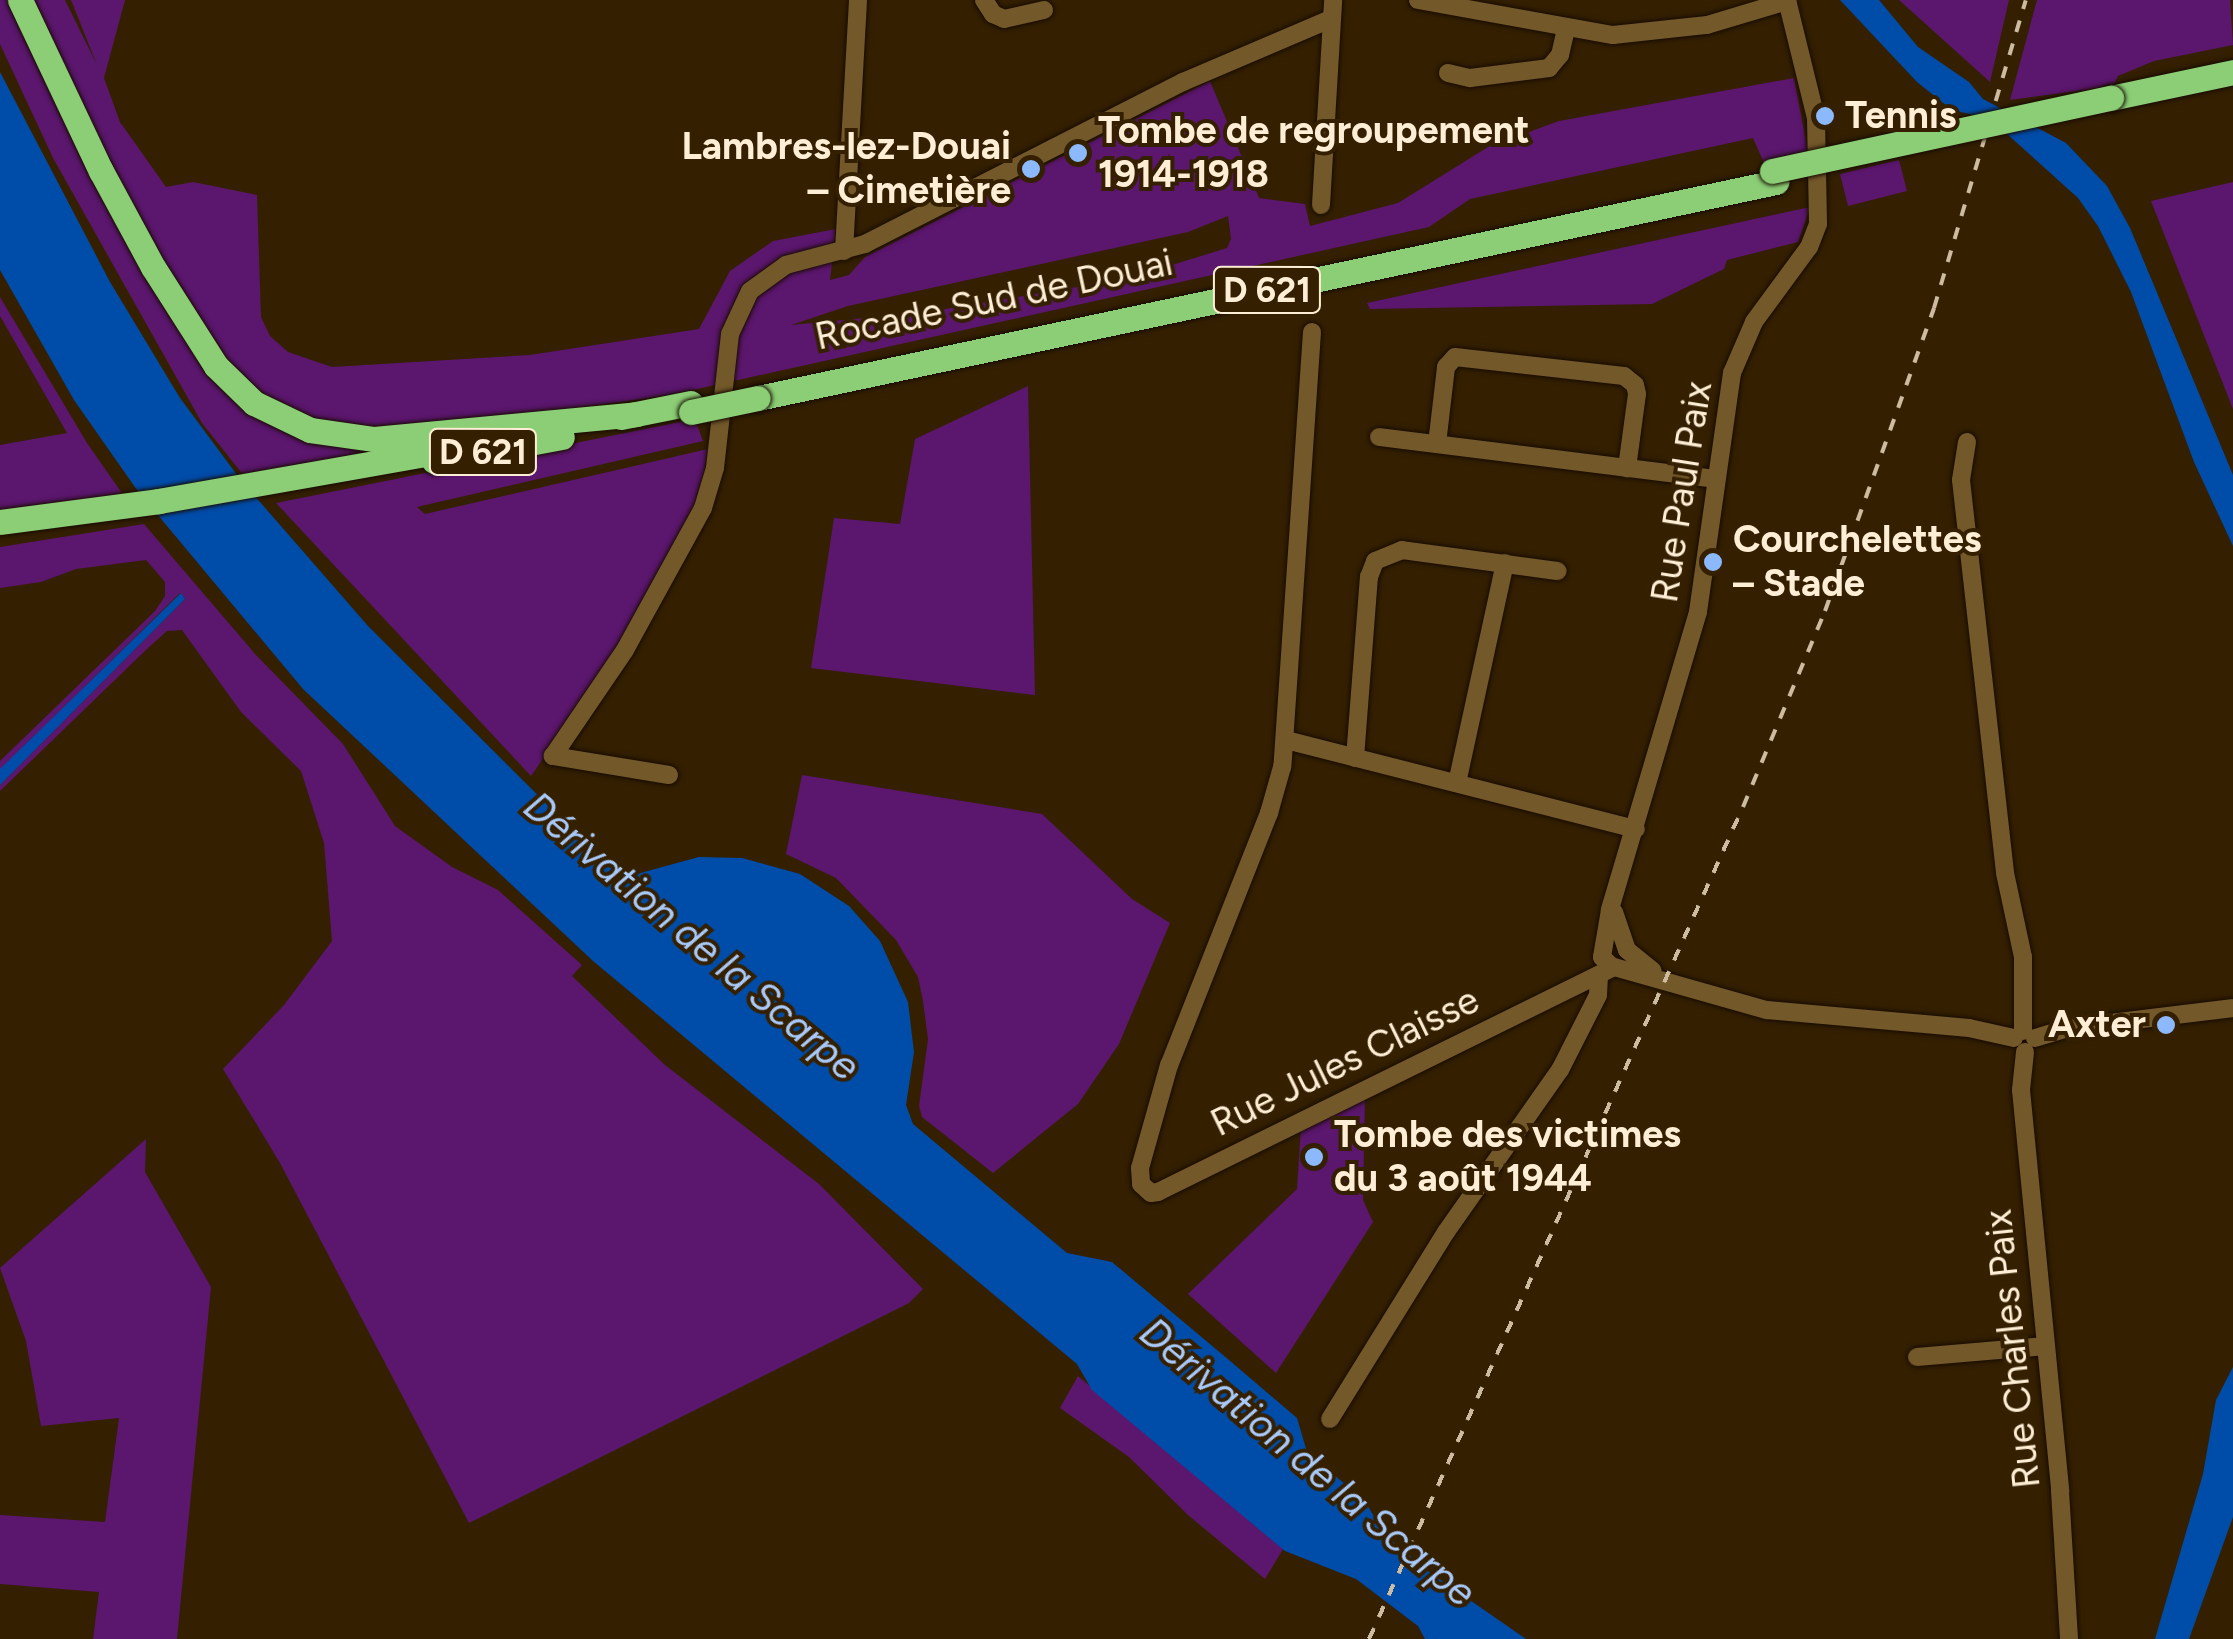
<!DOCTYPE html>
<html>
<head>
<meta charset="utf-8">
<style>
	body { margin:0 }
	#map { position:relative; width:2233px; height:1639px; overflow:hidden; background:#342000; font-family:Figtree,sans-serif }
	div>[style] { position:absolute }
	.green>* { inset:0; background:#5b166d }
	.water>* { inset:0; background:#004ca9 }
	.roads { filter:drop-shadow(0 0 2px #180b00) drop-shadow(0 0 2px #180b00) }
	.minor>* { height:18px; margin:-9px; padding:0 9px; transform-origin:9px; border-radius:9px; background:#73582a }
	.highway>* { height:25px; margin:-12.5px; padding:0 12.5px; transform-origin:12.5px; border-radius:12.5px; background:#8bce75 }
	.rail>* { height:4px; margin-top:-2px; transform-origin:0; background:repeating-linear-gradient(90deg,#cebca2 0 12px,transparent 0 24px) }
	.bridges { filter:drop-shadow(0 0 2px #180b00) drop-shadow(0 0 2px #180b00) }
	.highway-bridge>* { height:25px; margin:-12.5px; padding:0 12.5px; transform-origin:12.5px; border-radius:12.5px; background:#8bce75 }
	.dots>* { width:28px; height:28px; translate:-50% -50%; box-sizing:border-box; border:5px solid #342000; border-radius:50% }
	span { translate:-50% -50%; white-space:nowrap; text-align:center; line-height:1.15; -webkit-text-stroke:8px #342000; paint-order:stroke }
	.shield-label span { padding:2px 8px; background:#342000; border:2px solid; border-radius:8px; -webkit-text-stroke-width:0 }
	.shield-label { font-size:35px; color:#ffeed6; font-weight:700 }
	.poi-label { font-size:38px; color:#ffeed6; font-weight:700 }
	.left { translate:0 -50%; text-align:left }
	.right { translate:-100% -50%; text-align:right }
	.street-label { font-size:38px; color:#ffeed6 }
	.water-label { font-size:40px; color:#a8c9fa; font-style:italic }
</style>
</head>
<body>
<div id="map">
	<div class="green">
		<div style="clip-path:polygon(evenodd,0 0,65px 0,97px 65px,71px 0,125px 0,104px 78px,120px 122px,166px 187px,193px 182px,257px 195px,261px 317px,270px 336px,288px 352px,332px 367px,530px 355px,699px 329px,730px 271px,773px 241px,836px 229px,830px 280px,849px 275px,865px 257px,1210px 81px,1259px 198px,1305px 204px,1310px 226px,1398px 203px,1488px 147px,1559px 121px,1794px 78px,1808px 152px,1764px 163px,1753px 138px,1470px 199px,1429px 227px,670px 395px,468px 423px,369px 427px,363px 454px,244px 476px,202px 423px,53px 158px,0 44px,0 0,1228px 216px,1231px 239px,1227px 248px,1130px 278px,928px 312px,791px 325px,848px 306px,1188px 232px,1228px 216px)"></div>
		<div style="clip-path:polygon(1899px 0,2009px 0,1990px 82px)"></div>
		<div style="clip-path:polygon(2037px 0,2230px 0,2233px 45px,2154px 61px,2118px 76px,2113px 86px,2010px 100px)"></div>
		<div style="clip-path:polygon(1899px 160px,1907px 191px,1848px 206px,1840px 174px)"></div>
		<div style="clip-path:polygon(2233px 182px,2233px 409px,2151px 201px)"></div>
		<div style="clip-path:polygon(1810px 207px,1798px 242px,1727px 260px,1724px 269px,1652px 304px,1370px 309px,1367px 303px)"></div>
		<div style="clip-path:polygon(0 297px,87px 443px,126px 499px,0 516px,0 445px,67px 433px,0 316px)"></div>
		<div style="clip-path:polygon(1028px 386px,1035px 695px,811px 668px,834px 518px,900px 524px,915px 439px)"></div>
		<div style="clip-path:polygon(695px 419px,703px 441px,417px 507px,425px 514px,708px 449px,700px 494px,640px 618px,531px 776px,276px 503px)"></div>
		<div style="clip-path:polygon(144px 524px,256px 655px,343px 744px,395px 826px,452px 867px,498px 890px,582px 965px,572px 976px,665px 1065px,819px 1184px,923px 1289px,909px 1303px,469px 1523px,280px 1163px,223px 1069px,284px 1005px,332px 941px,324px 843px,301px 771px,241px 712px,182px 630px,167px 631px,148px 648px,0 791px,0 785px,185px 599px,180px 593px,0 770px,0 761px,155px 611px,165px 596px,165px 582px,146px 560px,76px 569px,41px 582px,0 588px,0 547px)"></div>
		<div style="clip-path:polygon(802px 775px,1042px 814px,1132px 899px,1170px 923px,1119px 1044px,1078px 1104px,993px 1173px,922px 1117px,919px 1106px,928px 1039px,923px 1001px,918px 977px,896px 940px,836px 878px,786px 854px)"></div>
		<div style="clip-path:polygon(1365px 1096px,1363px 1200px,1373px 1222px,1276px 1373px,1188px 1294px,1297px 1189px,1301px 1127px)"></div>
		<div style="clip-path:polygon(146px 1139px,145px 1172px,211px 1287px,177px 1639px,93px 1639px,99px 1592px,0 1584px,0 1515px,105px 1522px,119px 1418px,41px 1426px,26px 1341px,0 1268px)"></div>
		<div style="clip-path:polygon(1078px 1376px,1283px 1549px,1265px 1579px,1188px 1515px,1129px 1457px,1060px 1408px)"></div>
	</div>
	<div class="water">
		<div style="clip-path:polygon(1840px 0,1879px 0,1918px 47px,1969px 82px,1983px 99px,2066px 143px,2107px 186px,2130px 228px,2233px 475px,2233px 546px,2194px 462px,2131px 292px,2098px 226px,2078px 198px,2006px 133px,1978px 116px,1952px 110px,1917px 82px)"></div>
		<div style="clip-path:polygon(0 72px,110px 282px,180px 398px,240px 479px,368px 626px,617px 874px,633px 875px,699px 857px,742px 858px,800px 874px,849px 906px,880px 941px,908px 1002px,914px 1052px,906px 1105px,913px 1124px,1067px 1253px,1112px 1262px,1229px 1360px,1297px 1418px,1307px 1452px,1365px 1501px,1384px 1534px,1428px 1571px,1526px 1639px,1425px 1639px,1418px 1626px,1356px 1579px,1285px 1551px,1092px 1390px,1077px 1364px,593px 961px,303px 689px,137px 490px,74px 400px,0 270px)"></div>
		<div style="clip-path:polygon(181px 593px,185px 599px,0 785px,0 769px)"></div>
		<div style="clip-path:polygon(2233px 1367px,2233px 1517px,2189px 1639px,2155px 1639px,2203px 1474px,2216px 1400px)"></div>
	</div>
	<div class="roads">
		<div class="minor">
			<div style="left:984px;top:0;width:17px;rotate:57deg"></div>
			<div style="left:993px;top:14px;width:12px;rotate:24deg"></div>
			<div style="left:1004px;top:19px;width:41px;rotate:-12.7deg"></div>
			<div style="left:1418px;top:0;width:198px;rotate:10.2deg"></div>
			<div style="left:1613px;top:35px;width:95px;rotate:-6.1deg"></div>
			<div style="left:1707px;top:25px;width:84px;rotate:-16.7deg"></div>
			<div style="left:1787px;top:0;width:122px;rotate:76.2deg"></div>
			<div style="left:1816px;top:118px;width:106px;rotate:88.9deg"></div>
			<div style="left:1818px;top:224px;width:25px;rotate:111deg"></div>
			<div style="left:1809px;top:247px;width:93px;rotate:126.3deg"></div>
			<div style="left:1754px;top:322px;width:56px;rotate:113.3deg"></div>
			<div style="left:1732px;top:373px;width:241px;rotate:98.1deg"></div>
			<div style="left:1698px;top:612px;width:311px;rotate:106.5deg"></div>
			<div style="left:1610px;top:910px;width:48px;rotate:99.7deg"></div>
			<div style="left:1602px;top:957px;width:13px;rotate:45deg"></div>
			<div style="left:1611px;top:966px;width:162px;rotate:15.8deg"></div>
			<div style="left:1767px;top:1010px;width:203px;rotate:5.1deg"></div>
			<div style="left:1969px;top:1028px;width:46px;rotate:12.5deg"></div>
			<div style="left:1448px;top:73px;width:23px;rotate:13deg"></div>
			<div style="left:1470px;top:78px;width:80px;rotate:-7.2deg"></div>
			<div style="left:1549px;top:68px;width:17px;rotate:-50deg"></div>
			<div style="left:1560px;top:55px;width:27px;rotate:-77deg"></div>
			<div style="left:1321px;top:205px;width:205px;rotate:-86.6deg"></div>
			<div style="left:844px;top:251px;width:251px;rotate:-86.8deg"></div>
			<div style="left:1312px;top:332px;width:436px;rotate:93.9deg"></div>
			<div style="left:1282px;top:767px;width:48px;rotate:105.8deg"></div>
			<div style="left:1269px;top:813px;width:271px;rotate:111.6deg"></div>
			<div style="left:1169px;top:1065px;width:107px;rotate:105.7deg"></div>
			<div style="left:1140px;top:1168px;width:16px;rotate:86deg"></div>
			<div style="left:1141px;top:1184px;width:13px;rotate:42deg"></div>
			<div style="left:1151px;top:1193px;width:7px;rotate:-8deg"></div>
			<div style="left:1158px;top:1192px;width:508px;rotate:-26.26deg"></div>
			<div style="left:1379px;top:437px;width:340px;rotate:7.1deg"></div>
			<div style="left:1967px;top:442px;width:38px;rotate:99deg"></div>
			<div style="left:1961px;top:480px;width:395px;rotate:83.6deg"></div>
			<div style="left:2005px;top:873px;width:86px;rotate:77.9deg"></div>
			<div style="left:2023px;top:957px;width:74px;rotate:90deg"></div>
			<div style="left:1437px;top:444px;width:78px;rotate:-83.3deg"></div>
			<div style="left:1446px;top:367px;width:13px;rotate:-48deg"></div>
			<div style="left:1455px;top:357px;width:170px;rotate:6.4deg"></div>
			<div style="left:1624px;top:376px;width:14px;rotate:39deg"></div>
			<div style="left:1635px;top:385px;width:9px;rotate:77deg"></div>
			<div style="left:1637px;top:394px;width:75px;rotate:97.7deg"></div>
			<div style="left:1286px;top:740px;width:361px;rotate:14.3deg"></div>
			<div style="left:1355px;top:758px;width:182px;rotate:-85.6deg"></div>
			<div style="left:1369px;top:577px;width:17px;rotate:-69deg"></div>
			<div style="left:1375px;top:561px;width:29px;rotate:-22deg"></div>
			<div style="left:1402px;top:550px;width:157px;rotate:7.7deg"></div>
			<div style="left:669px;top:775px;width:118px;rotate:-170.7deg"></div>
			<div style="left:553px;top:756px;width:128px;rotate:-55.8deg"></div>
			<div style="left:625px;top:650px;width:162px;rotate:-61.2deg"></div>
			<div style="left:703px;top:508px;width:42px;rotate:-73.3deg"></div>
			<div style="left:715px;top:468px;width:135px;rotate:-83.6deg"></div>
			<div style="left:730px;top:334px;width:47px;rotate:-65.1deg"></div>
			<div style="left:750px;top:291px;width:44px;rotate:-35.8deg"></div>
			<div style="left:786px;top:265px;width:82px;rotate:-14.9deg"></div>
			<div style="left:865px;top:244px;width:357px;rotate:-27deg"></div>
			<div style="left:1183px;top:82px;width:161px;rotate:-23.1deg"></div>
			<div style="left:1457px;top:783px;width:225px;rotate:-77.7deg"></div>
			<div style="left:1614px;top:912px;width:40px;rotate:71.1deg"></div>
			<div style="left:1627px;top:950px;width:33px;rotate:39deg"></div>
			<div style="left:2035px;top:1038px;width:34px;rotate:-17deg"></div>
			<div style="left:2068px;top:1028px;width:166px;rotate:-6.9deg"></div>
			<div style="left:2025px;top:1052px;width:38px;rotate:96deg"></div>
			<div style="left:2021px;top:1090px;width:403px;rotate:84.4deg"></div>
			<div style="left:2060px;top:1491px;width:148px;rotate:86.5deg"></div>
			<div style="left:1917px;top:1357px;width:129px;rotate:-4.9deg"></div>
			<div style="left:1330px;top:1419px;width:220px;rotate:-58.2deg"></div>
			<div style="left:1446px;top:1232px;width:198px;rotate:-54.9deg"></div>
			<div style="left:1560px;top:1070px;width:84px;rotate:-63.1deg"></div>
			<div style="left:1598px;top:995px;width:20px;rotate:-87deg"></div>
		</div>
		<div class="highway">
			<div style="left:20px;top:0;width:189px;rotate:64.7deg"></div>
			<div style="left:101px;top:171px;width:109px;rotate:61.6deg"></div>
			<div style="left:153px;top:267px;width:117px;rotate:57.5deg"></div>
			<div style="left:216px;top:366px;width:53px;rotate:44.2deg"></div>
			<div style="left:254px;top:403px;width:62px;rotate:25.7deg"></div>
			<div style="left:310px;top:430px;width:65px;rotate:8deg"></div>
			<div style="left:374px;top:439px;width:264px;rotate:-5.4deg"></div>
			<div style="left:2111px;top:98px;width:125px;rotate:-12deg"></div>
			<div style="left:758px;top:398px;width:1041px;rotate:-11.98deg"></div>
			<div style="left:621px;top:417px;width:71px;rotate:-11.3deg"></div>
			<div style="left:434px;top:461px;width:130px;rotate:-10.6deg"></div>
			<div style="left:0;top:522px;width:160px;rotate:-7.5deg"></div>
			<div style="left:159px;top:501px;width:294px;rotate:-10deg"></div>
		</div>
	</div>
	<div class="rail">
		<div style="left:1369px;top:1639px;width:912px;rotate:-65.8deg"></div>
		<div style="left:1743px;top:807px;width:212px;rotate:-67.3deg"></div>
		<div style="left:1825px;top:611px;width:322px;rotate:-70.2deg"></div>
		<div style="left:1934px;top:308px;width:321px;rotate:-73.4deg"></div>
	</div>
	<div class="bridges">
		<div class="highway-bridge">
			<div style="left:1772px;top:171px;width:347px;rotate:-12.2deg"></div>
			<div style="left:691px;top:412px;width:68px;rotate:-11.8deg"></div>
		</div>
	</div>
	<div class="dots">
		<div style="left:1825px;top:116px;background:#8cb9fc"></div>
		<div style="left:1078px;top:153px;background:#8cb9fc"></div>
		<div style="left:1031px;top:169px;background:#8cb9fc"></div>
		<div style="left:1713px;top:562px;background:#8cb9fc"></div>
		<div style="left:2166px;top:1025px;background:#8cb9fc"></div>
		<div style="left:1314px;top:1157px;background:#8cb9fc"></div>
	</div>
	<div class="shield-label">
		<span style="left:1267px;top:290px">D 621</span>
		<span style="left:483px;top:452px">D 621</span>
	</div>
	<div class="poi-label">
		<span class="left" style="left:1845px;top:116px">Tennis</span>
		<span class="left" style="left:1098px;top:153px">Tombe de regroupement<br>1914-1918</span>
		<span class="right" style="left:1011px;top:169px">Lambres-lez-Douai<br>– Cimetière</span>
		<span class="left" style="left:1733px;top:562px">Courchelettes<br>– Stade</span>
		<span class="right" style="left:2146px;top:1025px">Axter</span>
		<span class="left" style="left:1334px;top:1157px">Tombe des victimes<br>du 3 août 1944</span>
	</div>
	<div class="street-label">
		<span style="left:994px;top:300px;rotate:-12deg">Rocade Sud de Douai</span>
		<span style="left:1682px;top:492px;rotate:-81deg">Rue Paul Paix</span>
		<span style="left:1345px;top:1062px;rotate:-26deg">Rue Jules Claisse</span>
		<span style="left:2013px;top:1349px;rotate:-96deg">Rue Charles Paix</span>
	</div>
	<div class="water-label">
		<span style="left:692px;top:936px;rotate:40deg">Dérivation de la Scarpe</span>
		<span style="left:1308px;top:1462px;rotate:40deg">Dérivation de la Scarpe</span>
	</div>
</div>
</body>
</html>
